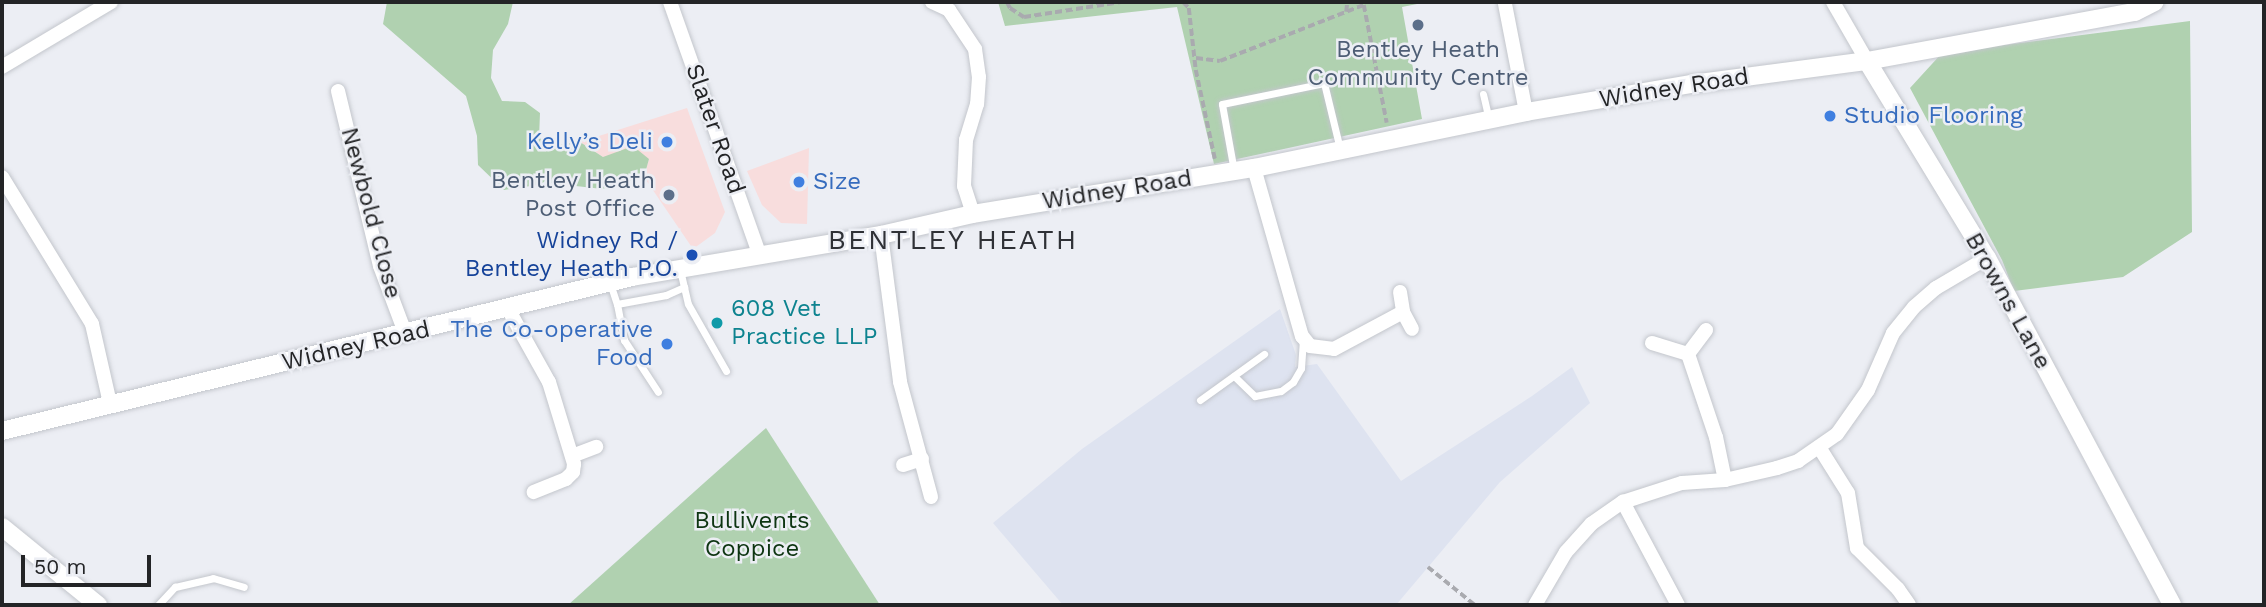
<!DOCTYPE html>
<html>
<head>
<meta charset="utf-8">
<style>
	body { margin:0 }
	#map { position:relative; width:2266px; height:607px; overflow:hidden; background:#eceef4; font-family:"Work Sans",sans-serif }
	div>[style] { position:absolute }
	.commercial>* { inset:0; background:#f8dddd }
	.built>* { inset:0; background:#dee3f0 }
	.green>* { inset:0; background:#b0d1b0 }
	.path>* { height:3.5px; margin-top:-1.75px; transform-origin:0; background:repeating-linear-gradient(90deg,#a9aaaf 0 7px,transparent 0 10.5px) }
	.roads { filter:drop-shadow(0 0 2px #c3c6cc) drop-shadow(0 0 2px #c3c6cc) }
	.service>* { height:7px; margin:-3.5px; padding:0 3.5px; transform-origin:3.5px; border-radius:3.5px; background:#fff }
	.minor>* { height:14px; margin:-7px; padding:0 7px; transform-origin:7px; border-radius:7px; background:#fff }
	.tertiary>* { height:18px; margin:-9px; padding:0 9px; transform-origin:9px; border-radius:9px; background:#fff }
	.dots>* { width:19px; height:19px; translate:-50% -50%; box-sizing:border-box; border:4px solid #eceef4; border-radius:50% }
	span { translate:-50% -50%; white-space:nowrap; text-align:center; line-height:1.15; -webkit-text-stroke:5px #eceef4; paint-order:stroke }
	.service-label { font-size:24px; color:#4e5e75 }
	.right { translate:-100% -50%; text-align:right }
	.street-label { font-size:24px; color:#232426 }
	.shop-label { font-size:24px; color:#366cbe }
	.left { translate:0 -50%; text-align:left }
	.transit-label { font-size:24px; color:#164399 }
	.culture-label { font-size:24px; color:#0d838f }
	.park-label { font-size:24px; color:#0d3511 }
	.quarter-label { font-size:28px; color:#2f3136; letter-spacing:2px }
	.frame { position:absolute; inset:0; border:4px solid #232426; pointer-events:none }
	.scale { position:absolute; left:21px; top:555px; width:130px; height:32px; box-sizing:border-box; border:4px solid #232426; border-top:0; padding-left:9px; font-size:21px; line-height:24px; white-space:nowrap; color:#232426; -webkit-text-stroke:5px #eceef4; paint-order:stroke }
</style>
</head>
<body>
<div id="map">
	<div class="commercial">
		<div style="clip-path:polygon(687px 108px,725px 212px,715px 233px,693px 249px,644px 177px,649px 159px,603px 157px,580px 142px)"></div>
		<div style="clip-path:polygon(809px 148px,807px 224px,781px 223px,762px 205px,747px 171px)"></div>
	</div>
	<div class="built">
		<div style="clip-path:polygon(1280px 309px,1296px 355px,1295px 367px,1317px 364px,1401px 481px,1532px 396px,1572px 367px,1590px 403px,1500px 482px,1396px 605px,1063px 605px,993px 523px,1082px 449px)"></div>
	</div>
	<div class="green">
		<div style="clip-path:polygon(387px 2px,513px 2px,508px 24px,493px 50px,491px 78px,502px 101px,525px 102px,540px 113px,539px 138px,554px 145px,580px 142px,603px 157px,633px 146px,649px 159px,644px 177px,602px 189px,550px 183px,504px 190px,478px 165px,477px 136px,466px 96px,383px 24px)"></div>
		<div style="clip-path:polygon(998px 2px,1427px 2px,1402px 7px,1422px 119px,1214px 164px,1177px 7px,1005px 26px)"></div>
		<div style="clip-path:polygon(2190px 21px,2192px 232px,2123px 277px,2014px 291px,2002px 260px,1910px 88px,1942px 53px)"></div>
		<div style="clip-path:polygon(766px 428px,880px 605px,568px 605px,704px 483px)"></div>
	</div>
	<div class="path">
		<div style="left:1007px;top:2px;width:7px;rotate:63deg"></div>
		<div style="left:1010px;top:8px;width:17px;rotate:33deg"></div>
		<div style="left:1024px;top:17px;width:98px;rotate:-8.8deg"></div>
		<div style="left:1183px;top:2px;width:8px;rotate:45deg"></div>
		<div style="left:1189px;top:8px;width:62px;rotate:83.6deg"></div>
		<div style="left:1196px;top:70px;width:91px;rotate:77.9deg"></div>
		<div style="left:1346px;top:12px;width:10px;rotate:-84deg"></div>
		<div style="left:1196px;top:58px;width:24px;rotate:7deg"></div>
		<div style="left:1220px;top:61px;width:155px;rotate:-21.3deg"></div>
		<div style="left:1364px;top:5px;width:120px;rotate:79deg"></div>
		<div style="left:1428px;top:567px;width:60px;rotate:39deg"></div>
	</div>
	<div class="roads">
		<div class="service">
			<div style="left:1483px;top:94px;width:26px;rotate:77deg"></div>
			<div style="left:1234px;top:171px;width:68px;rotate:-100.2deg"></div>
			<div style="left:1222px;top:104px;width:104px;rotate:-11.6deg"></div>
			<div style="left:1324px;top:83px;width:68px;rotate:76.4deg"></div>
			<div style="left:610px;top:283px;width:22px;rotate:72deg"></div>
			<div style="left:617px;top:304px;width:50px;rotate:-10.4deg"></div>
			<div style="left:666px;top:295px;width:20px;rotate:-24deg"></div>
			<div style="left:684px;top:287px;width:18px;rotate:-103deg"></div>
			<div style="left:684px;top:287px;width:17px;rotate:77deg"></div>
			<div style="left:688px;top:304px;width:77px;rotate:60.4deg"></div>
			<div style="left:617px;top:304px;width:37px;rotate:79deg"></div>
			<div style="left:624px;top:340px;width:62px;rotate:56.8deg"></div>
			<div style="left:1234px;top:376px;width:29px;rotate:44deg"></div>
			<div style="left:1255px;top:396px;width:26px;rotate:-11deg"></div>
			<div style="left:1281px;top:391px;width:15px;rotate:-37deg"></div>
			<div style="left:1293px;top:382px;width:16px;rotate:-60deg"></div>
			<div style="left:1301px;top:368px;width:28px;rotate:-86deg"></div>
			<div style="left:1200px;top:400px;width:79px;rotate:-35.7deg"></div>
			<div style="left:158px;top:605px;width:25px;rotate:-47deg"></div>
			<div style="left:175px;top:587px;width:39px;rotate:-13deg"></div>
			<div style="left:213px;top:578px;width:32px;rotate:16deg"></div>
		</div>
		<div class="minor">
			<div style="left:670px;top:2px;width:269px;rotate:70.5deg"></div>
			<div style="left:932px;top:2px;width:19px;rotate:25deg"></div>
			<div style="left:949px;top:10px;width:47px;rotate:56.3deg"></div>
			<div style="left:975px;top:49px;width:28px;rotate:82deg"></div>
			<div style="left:979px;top:77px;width:27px;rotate:94deg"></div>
			<div style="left:977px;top:104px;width:38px;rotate:107deg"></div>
			<div style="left:966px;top:140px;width:46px;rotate:92.5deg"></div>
			<div style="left:964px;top:186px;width:29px;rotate:72deg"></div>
			<div style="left:1833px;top:2px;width:68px;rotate:60deg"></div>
			<div style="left:1505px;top:4px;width:110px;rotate:79deg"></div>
			<div style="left:2px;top:67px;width:127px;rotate:-30.8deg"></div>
			<div style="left:338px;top:91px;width:180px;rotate:76.5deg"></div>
			<div style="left:380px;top:266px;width:74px;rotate:69.4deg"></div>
			<div style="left:1254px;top:168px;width:175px;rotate:74.1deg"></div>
			<div style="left:1302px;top:336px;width:13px;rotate:51deg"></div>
			<div style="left:1310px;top:346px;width:24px;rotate:7deg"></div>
			<div style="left:1334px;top:349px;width:78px;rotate:-28.2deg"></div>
			<div style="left:2px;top:177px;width:172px;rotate:58.5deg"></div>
			<div style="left:92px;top:324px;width:81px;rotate:77.2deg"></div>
			<div style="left:881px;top:235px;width:148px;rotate:82.6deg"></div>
			<div style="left:900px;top:382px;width:119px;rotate:74.9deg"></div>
			<div style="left:1400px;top:292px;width:20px;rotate:81deg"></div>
			<div style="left:1403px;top:312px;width:19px;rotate:62deg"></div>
			<div style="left:507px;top:307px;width:86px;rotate:60.8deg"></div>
			<div style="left:549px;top:382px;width:86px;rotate:73deg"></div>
			<div style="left:574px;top:464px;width:8px;rotate:97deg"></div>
			<div style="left:573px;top:472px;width:10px;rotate:135deg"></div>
			<div style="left:566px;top:479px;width:35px;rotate:158deg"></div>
			<div style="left:1652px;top:343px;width:38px;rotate:17deg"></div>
			<div style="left:1688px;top:354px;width:30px;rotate:-53deg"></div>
			<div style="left:1688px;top:354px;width:88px;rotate:71.4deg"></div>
			<div style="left:1716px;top:437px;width:44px;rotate:78.2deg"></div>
			<div style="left:1819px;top:447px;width:54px;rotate:57.8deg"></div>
			<div style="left:1848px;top:493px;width:56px;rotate:80.7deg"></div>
			<div style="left:1857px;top:548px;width:58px;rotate:45deg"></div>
			<div style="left:1898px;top:589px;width:19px;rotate:55deg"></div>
			<div style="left:572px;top:456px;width:26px;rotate:-21deg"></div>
			<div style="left:903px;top:465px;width:20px;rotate:-18deg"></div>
			<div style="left:1623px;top:502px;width:117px;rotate:61.9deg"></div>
			<div style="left:1535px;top:605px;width:61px;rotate:-59.7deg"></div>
			<div style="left:1566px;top:552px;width:38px;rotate:-48deg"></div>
			<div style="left:1591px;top:524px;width:39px;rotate:-35deg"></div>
			<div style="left:1623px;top:502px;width:62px;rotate:-17.9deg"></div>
			<div style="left:1682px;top:483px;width:43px;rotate:-4deg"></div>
			<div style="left:1725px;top:480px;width:53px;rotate:-13deg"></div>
			<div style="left:1777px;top:468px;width:22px;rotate:-18deg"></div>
			<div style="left:1798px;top:461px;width:47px;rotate:-34.7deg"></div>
			<div style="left:1837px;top:434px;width:54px;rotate:-54.8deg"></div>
			<div style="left:1868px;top:390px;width:62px;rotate:-66.3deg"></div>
			<div style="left:1893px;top:333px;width:33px;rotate:-51deg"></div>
			<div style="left:1914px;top:307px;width:29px;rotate:-41deg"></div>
			<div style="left:1936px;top:288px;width:59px;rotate:-30.5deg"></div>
		</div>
		<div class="tertiary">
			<div style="left:1867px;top:61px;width:231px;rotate:58.7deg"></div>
			<div style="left:1987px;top:258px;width:393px;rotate:61.9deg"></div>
			<div style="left:2px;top:431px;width:649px;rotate:-13.74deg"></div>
			<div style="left:632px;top:277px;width:253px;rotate:-9.6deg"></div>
			<div style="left:881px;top:235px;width:94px;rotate:-12.9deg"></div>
			<div style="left:973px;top:214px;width:285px;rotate:-9.3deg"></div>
			<div style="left:1254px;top:168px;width:278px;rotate:-11.6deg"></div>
			<div style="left:1526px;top:112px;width:168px;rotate:-9.6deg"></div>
			<div style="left:1692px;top:84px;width:177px;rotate:-7.5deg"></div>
			<div style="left:1867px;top:61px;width:272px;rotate:-10.4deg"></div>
			<div style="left:2135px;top:12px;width:22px;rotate:-27deg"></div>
			<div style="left:2px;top:527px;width:124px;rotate:39.1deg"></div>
		</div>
	</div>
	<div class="dots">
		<div style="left:1418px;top:25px;background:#5c6f8a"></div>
		<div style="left:1830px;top:116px;background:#3f7fe0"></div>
		<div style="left:667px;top:142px;background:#3f7fe0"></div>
		<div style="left:799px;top:182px;background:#3f7fe0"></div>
		<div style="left:669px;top:195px;background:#5c6f8a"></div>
		<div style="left:692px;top:255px;background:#1a4fb4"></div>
		<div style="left:717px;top:323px;background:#0f9aa8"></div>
		<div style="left:667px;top:344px;background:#3f7fe0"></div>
	</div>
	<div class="service-label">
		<span style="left:1418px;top:64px">Bentley Heath<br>Community Centre</span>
		<span class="right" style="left:655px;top:195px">Bentley Heath<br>Post Office</span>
	</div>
	<div class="street-label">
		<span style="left:1674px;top:88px;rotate:-9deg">Widney Road</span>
		<span style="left:715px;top:129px;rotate:71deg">Slater Road</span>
		<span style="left:1117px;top:190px;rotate:-9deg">Widney Road</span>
		<span style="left:371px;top:213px;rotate:75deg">Newbold Close</span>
		<span style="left:2008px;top:301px;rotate:61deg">Browns Lane</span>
		<span style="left:356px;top:346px;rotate:-13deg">Widney Road</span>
	</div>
	<div class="shop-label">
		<span class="left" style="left:1844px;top:116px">Studio Flooring</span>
		<span class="right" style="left:653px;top:142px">Kelly’s Deli</span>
		<span class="left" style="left:813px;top:182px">Size</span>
		<span class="right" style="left:653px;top:344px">The Co-operative<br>Food</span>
	</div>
	<div class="transit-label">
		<span class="right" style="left:678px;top:255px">Widney Rd /<br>Bentley Heath P.O.</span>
	</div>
	<div class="culture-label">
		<span class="left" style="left:731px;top:323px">608 Vet<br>Practice LLP</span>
	</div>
	<div class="park-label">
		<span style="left:752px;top:535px">Bullivents<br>Coppice</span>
	</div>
	<div class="quarter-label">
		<span style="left:953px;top:240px">BENTLEY HEATH</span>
	</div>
	<div class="frame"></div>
	<div class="scale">50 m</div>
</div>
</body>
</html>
